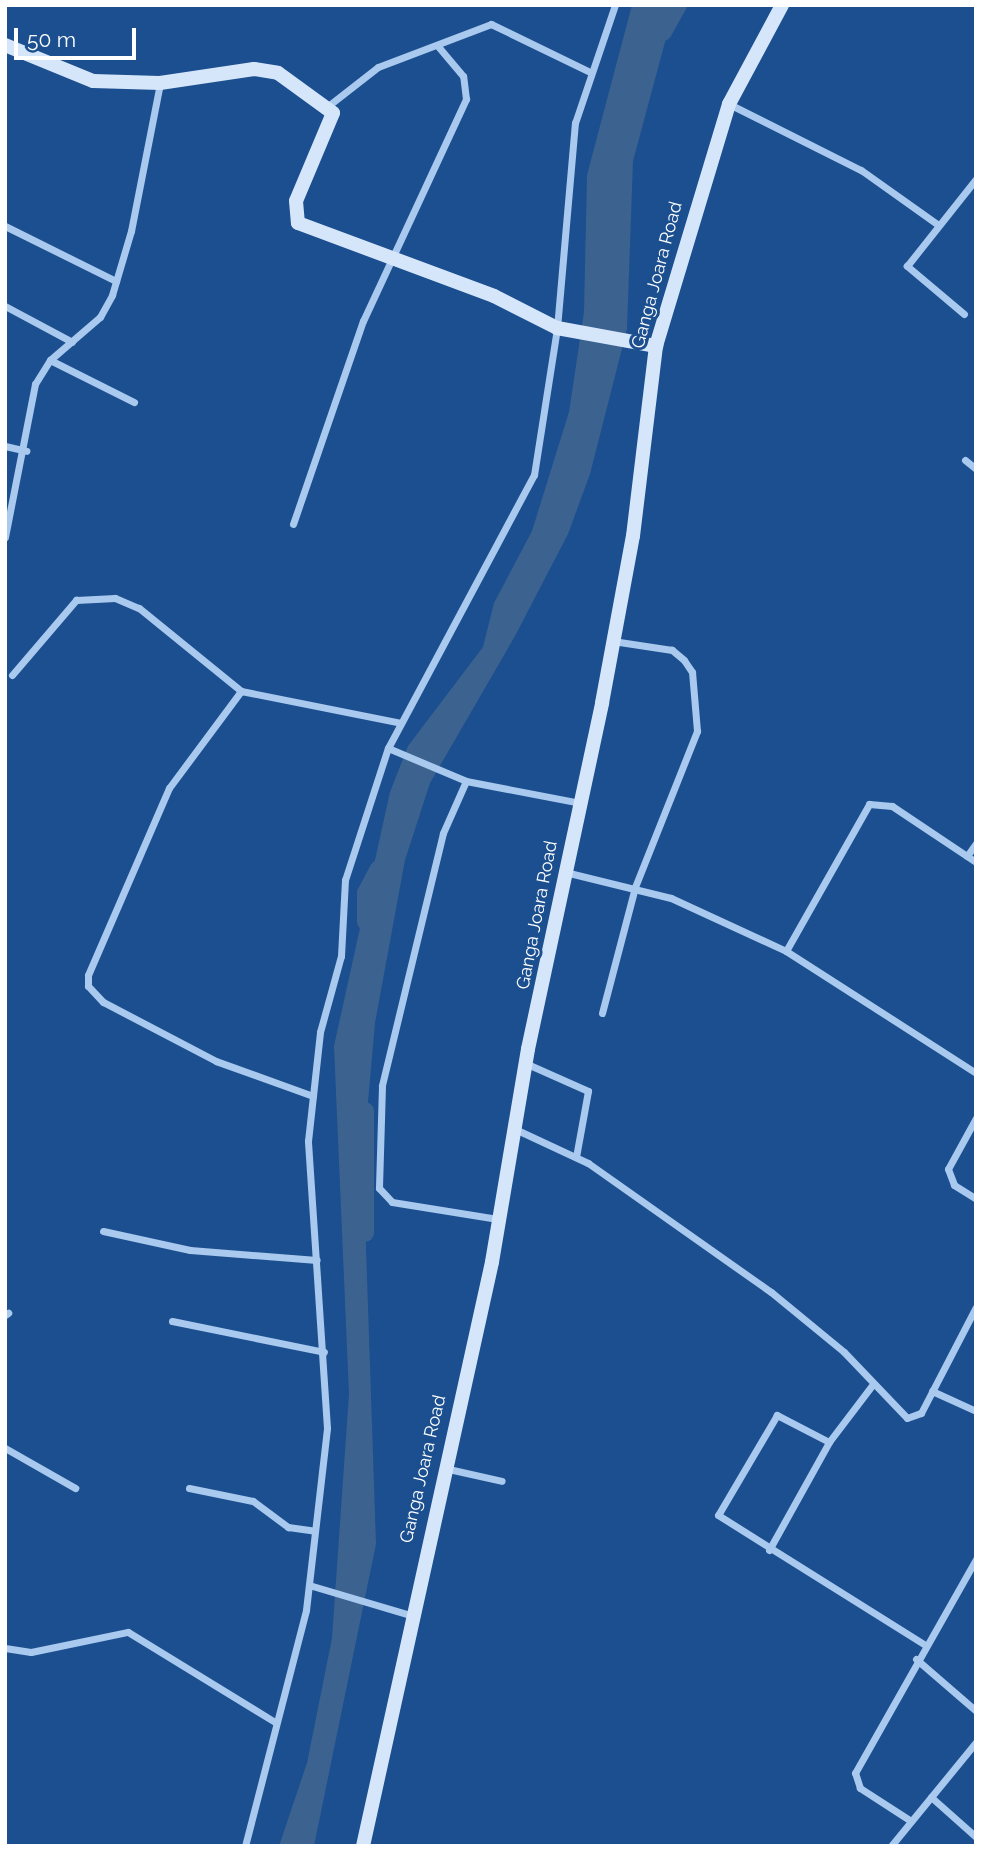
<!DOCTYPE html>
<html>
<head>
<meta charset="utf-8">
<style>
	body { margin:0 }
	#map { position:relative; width:981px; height:1851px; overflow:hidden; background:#1b4f8f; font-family:Raleway,sans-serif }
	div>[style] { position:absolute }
	.water>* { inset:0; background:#3c6290 }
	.canal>* { height:18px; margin:-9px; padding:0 9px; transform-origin:9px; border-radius:9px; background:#3c6290 }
	.minor>* { height:7px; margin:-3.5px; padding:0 3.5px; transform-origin:3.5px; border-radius:3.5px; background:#a9c9ee }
	.secondary>* { height:14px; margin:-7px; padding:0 7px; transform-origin:7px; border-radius:7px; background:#d6e6fa }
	span { translate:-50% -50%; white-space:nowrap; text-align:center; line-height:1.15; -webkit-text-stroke:6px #1b4f8f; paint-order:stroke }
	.street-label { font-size:18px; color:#fff }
	.frame { position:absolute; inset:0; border:7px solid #fff; pointer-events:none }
	.scale { position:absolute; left:14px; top:28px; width:122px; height:32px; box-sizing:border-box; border:4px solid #fff; border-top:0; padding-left:9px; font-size:21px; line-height:24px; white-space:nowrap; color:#fff; -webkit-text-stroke:5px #1b4f8f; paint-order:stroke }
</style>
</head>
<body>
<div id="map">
	<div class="water">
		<div style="clip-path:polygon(632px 5px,675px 5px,633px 161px,627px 329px,590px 474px,568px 534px,515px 636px,430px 783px,405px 860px,375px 1023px,363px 1158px,376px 1544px,314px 1846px,279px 1846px,307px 1763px,332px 1638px,349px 1394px,334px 1046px,390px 792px,408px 746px,483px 647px,494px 603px,532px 531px,569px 412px,584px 312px,587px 175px)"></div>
	</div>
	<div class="canal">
		<div style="left:663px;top:32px;width:31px;rotate:-61deg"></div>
		<div style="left:366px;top:922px;width:29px;rotate:-90deg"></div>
		<div style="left:366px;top:893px;width:27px;rotate:-62deg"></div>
		<div style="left:365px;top:1233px;width:122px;rotate:-90deg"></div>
	</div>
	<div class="minor">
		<div style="left:729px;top:104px;width:148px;rotate:26.6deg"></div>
		<div style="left:861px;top:170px;width:93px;rotate:35.4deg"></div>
		<div style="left:328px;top:106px;width:63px;rotate:-38deg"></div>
		<div style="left:378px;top:67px;width:121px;rotate:-20.8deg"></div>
		<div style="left:491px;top:24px;width:108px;rotate:25.9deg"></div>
		<div style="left:5px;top:226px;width:124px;rotate:26.4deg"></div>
		<div style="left:5px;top:306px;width:76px;rotate:28.2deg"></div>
		<div style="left:964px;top:314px;width:75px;rotate:-139.9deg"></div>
		<div style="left:907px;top:266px;width:111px;rotate:-51.6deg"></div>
		<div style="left:50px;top:360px;width:94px;rotate:26.6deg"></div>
		<div style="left:5px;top:446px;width:22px;rotate:13deg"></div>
		<div style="left:965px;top:460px;width:14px;rotate:39deg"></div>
		<div style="left:293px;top:524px;width:215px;rotate:-71deg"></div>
		<div style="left:363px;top:321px;width:245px;rotate:-65.1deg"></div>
		<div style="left:466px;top:99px;width:23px;rotate:-97deg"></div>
		<div style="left:463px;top:76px;width:38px;rotate:-130deg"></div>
		<div style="left:5px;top:537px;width:156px;rotate:-78.9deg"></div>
		<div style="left:35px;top:384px;width:28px;rotate:-58deg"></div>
		<div style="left:50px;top:360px;width:66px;rotate:-40.7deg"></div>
		<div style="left:100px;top:317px;width:25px;rotate:-61deg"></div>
		<div style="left:112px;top:295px;width:67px;rotate:-73.5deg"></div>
		<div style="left:131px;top:231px;width:151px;rotate:-78.9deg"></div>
		<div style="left:12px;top:675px;width:99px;rotate:-49.5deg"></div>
		<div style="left:76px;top:600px;width:39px;rotate:-3deg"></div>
		<div style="left:115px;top:598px;width:26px;rotate:23deg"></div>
		<div style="left:139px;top:608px;width:132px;rotate:39.1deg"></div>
		<div style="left:388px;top:748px;width:85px;rotate:22.9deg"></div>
		<div style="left:466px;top:781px;width:116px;rotate:10.9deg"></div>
		<div style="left:466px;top:781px;width:57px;rotate:113.9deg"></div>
		<div style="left:443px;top:833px;width:260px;rotate:103.6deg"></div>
		<div style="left:382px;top:1086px;width:102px;rotate:91.7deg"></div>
		<div style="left:379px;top:1188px;width:19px;rotate:47deg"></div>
		<div style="left:392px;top:1202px;width:107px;rotate:9.1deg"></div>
		<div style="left:967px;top:856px;width:16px;rotate:-55deg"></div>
		<div style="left:565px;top:872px;width:109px;rotate:13.8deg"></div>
		<div style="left:671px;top:898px;width:127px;rotate:24.7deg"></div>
		<div style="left:786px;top:951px;width:226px;rotate:32.7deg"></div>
		<div style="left:786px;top:951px;width:169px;rotate:-60.5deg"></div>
		<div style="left:869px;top:804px;width:23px;rotate:5deg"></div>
		<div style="left:892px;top:806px;width:101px;rotate:33.7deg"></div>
		<div style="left:602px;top:1013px;width:130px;rotate:-75.3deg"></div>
		<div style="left:635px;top:887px;width:168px;rotate:-68.3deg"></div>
		<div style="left:697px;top:731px;width:59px;rotate:-94.8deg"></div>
		<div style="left:692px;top:672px;width:14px;rotate:-124deg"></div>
		<div style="left:684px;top:660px;width:16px;rotate:-140deg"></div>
		<div style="left:672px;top:650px;width:60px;rotate:-171.3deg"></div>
		<div style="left:525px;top:1063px;width:69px;rotate:24deg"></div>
		<div style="left:588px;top:1091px;width:67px;rotate:100.3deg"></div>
		<div style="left:313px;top:1096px;width:103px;rotate:-160.2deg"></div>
		<div style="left:216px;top:1061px;width:127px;rotate:-152.4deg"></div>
		<div style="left:103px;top:1002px;width:22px;rotate:-133deg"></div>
		<div style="left:88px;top:986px;width:11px;rotate:-90deg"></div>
		<div style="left:88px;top:975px;width:204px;rotate:-66.6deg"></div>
		<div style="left:169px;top:788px;width:121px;rotate:-53.4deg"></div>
		<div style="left:241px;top:691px;width:163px;rotate:11.3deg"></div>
		<div style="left:976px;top:1118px;width:58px;rotate:118.8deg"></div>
		<div style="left:948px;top:1169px;width:17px;rotate:69deg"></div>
		<div style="left:954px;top:1185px;width:26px;rotate:32deg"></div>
		<div style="left:515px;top:1129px;width:81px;rotate:25deg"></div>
		<div style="left:588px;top:1163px;width:224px;rotate:35.2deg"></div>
		<div style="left:771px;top:1292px;width:94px;rotate:39.4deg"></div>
		<div style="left:844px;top:1352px;width:91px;rotate:46.3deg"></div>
		<div style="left:907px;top:1418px;width:15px;rotate:-20deg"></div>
		<div style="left:921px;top:1413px;width:119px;rotate:-62.6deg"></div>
		<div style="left:103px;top:1231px;width:89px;rotate:12.3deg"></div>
		<div style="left:190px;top:1250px;width:127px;rotate:4.5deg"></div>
		<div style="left:5px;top:1315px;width:4px;rotate:-34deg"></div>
		<div style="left:172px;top:1321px;width:155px;rotate:11.5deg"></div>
		<div style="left:932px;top:1391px;width:48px;rotate:24.4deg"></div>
		<div style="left:829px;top:1442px;width:59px;rotate:-152.6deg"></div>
		<div style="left:777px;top:1415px;width:116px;rotate:120.5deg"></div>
		<div style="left:718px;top:1515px;width:243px;rotate:32.1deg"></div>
		<div style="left:5px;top:1448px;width:81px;rotate:29.7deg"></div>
		<div style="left:444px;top:1468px;width:59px;rotate:12.6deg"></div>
		<div style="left:189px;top:1488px;width:65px;rotate:11.5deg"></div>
		<div style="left:253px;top:1501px;width:44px;rotate:36.6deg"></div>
		<div style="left:288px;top:1527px;width:27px;rotate:8deg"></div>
		<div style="left:769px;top:1550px;width:124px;rotate:-60.9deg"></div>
		<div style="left:829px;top:1442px;width:73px;rotate:-52.8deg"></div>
		<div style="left:309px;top:1585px;width:105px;rotate:16.5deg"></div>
		<div style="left:5px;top:1648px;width:26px;rotate:9deg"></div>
		<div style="left:31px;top:1652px;width:99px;rotate:-11.7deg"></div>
		<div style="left:128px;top:1632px;width:172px;rotate:31.5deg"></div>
		<div style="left:916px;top:1659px;width:79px;rotate:40.9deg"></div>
		<div style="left:931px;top:1797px;width:60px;rotate:41.6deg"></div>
		<div style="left:911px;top:1821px;width:61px;rotate:-147.1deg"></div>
		<div style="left:860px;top:1788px;width:16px;rotate:-108deg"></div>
		<div style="left:855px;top:1773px;width:246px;rotate:-60.5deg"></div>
		<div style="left:245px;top:1846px;width:244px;rotate:-75.5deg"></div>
		<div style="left:306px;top:1610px;width:183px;rotate:-83.4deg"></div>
		<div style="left:327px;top:1428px;width:288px;rotate:-93.8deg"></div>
		<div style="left:308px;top:1141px;width:110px;rotate:-83.7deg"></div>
		<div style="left:320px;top:1032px;width:79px;rotate:-74.6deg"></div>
		<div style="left:341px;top:956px;width:76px;rotate:-87deg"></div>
		<div style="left:345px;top:880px;width:139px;rotate:-72deg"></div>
		<div style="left:388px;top:748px;width:310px;rotate:-61.9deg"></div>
		<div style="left:534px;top:475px;width:149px;rotate:-81.1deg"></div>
		<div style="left:557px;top:328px;width:206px;rotate:-85deg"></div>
		<div style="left:575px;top:123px;width:125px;rotate:-71.3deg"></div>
		<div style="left:891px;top:1846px;width:134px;rotate:-50.7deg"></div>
	</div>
	<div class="secondary">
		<div style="left:5px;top:45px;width:95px;rotate:22.2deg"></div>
		<div style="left:93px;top:81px;width:67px;rotate:1.7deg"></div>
		<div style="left:160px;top:83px;width:95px;rotate:-8.5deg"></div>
		<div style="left:254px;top:69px;width:24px;rotate:9deg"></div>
		<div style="left:278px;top:73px;width:68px;rotate:36deg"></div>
		<div style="left:333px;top:113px;width:95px;rotate:112.8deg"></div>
		<div style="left:296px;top:201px;width:22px;rotate:85deg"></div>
		<div style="left:298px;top:223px;width:209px;rotate:20.4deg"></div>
		<div style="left:494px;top:296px;width:71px;rotate:26.9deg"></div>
		<div style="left:557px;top:328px;width:101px;rotate:10.3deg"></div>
		<div style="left:363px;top:1846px;width:598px;rotate:-77.54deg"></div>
		<div style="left:492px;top:1262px;width:216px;rotate:-80.4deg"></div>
		<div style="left:528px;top:1049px;width:354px;rotate:-77.9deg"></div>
		<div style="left:602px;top:703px;width:170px;rotate:-79.5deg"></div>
		<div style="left:633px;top:536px;width:191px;rotate:-83.1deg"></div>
		<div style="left:656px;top:346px;width:253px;rotate:-73.2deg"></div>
		<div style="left:729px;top:104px;width:112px;rotate:-61.8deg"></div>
	</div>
	<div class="street-label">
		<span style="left:657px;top:275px;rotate:-75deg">Ganga Joara Road</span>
		<span style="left:537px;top:915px;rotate:-79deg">Ganga Joara Road</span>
		<span style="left:423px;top:1469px;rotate:-77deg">Ganga Joara Road</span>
	</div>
	<div class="frame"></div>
	<div class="scale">50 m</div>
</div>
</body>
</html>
